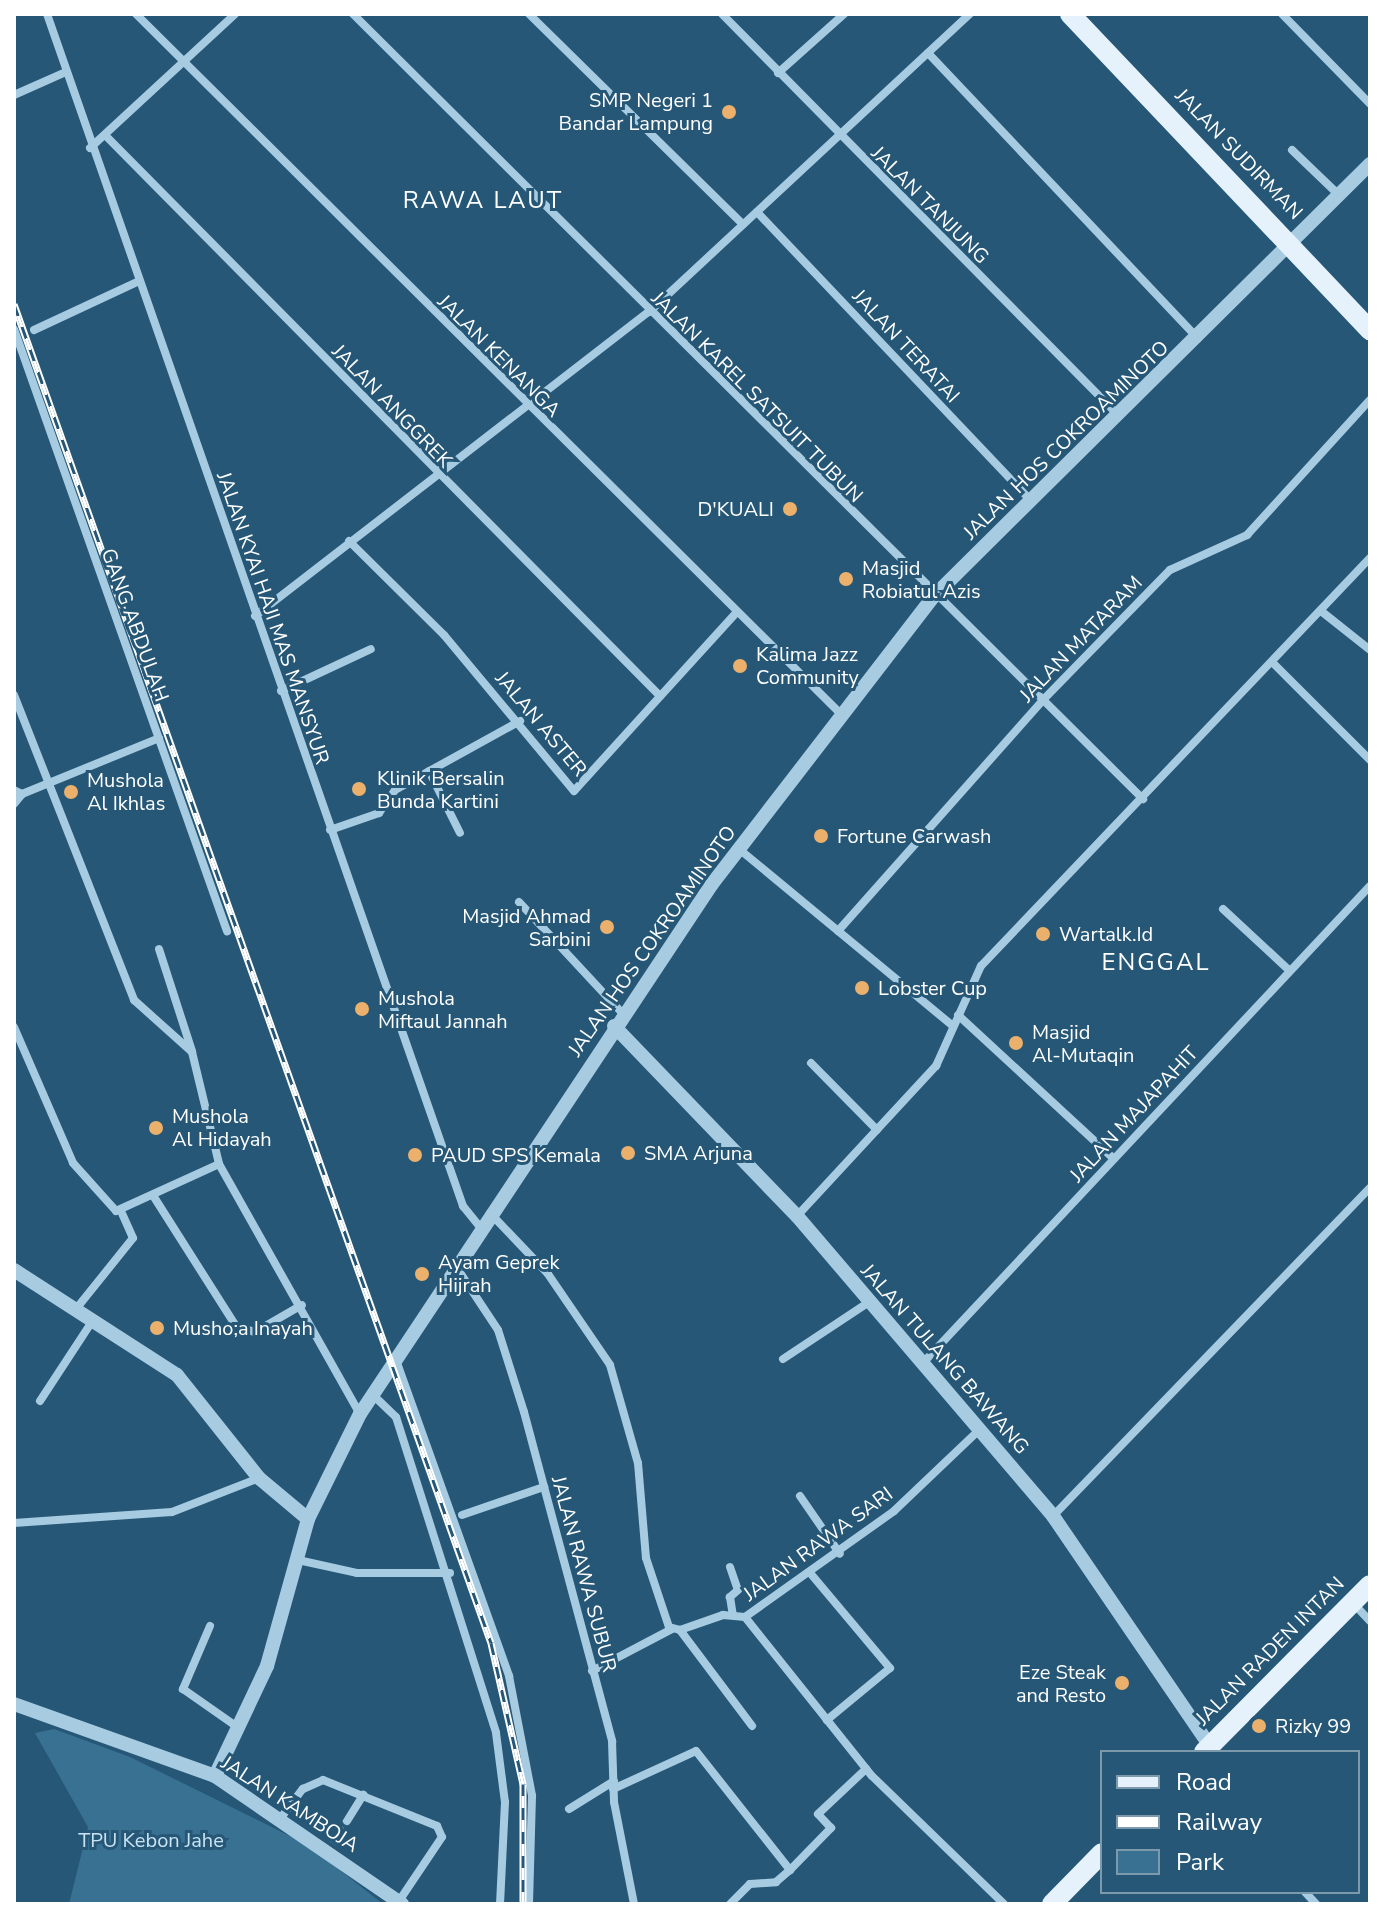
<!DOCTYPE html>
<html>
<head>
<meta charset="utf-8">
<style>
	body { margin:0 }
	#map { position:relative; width:1384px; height:1918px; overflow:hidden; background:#265776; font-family:"Nunito Sans",sans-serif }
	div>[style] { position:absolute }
	.green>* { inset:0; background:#397193 }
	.minor-tunnel>* { height:8px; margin-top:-4px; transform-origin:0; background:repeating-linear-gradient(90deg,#47708b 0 8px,transparent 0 12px) }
	.minor>* { height:8px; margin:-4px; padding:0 4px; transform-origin:4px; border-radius:4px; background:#a7cce2 }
	.tertiary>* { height:14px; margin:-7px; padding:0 7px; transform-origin:7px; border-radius:7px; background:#a7cce2 }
	.primary>* { height:20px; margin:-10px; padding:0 10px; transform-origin:10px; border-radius:10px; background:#e5f2fb }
	.rail>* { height:7px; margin-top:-3.5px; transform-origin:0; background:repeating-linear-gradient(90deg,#265776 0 12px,#fff 0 24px); box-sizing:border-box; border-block:2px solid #fff }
	.dots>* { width:22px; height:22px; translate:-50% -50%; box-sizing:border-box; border:4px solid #265776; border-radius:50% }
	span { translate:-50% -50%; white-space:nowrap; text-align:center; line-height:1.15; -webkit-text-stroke:6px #265776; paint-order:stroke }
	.poi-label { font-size:20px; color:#fff }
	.right { translate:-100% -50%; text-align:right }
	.left { translate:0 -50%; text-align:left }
	.street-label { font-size:20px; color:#fff }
	.park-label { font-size:20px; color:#c9e3f2 }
	.quarter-label { font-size:24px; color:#fff; letter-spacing:2px }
	.frame { position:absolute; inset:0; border:16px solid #fff; pointer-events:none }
	.legend { position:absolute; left:1100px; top:1750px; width:260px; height:144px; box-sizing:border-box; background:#265776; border:2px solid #7d9aad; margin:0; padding:10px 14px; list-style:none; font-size:24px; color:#fff }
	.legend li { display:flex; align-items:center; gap:16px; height:40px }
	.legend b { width:40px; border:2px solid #7d9aad }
</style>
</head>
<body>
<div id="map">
	<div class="green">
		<div style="clip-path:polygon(54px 1729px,130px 1757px,308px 1845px,383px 1904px,69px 1904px,88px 1827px,35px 1733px)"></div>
	</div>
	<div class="minor-tunnel">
		<div style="left:333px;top:1844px;width:27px;rotate:-59deg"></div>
	</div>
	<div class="minor">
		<div style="left:47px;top:14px;width:1263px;rotate:70.76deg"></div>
		<div style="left:463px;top:1206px;width:27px;rotate:51deg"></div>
		<div style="left:136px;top:14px;width:995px;rotate:44.8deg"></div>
		<div style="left:353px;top:14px;width:1114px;rotate:44.82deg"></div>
		<div style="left:529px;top:14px;width:300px;rotate:44.5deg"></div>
		<div style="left:722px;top:14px;width:564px;rotate:45.36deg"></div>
		<div style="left:1282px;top:14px;width:126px;rotate:45.6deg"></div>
		<div style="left:928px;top:53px;width:393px;rotate:46.6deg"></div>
		<div style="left:778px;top:73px;width:89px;rotate:-41.8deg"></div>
		<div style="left:14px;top:95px;width:57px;rotate:-23.9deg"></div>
		<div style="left:105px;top:135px;width:789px;rotate:45.31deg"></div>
		<div style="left:90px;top:148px;width:197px;rotate:-42.7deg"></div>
		<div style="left:1292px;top:150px;width:65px;rotate:43.8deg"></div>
		<div style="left:757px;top:212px;width:398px;rotate:46.5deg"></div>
		<div style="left:14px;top:329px;width:639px;rotate:70.52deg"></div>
		<div style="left:34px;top:330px;width:114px;rotate:-25deg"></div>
		<div style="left:349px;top:541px;width:134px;rotate:44.7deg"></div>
		<div style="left:444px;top:635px;width:203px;rotate:50.2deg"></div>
		<div style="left:574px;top:791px;width:239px;rotate:-47.7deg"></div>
		<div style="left:1321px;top:611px;width:63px;rotate:38.5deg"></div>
		<div style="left:255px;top:616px;width:498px;rotate:-37.7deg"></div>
		<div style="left:649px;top:312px;width:438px;rotate:-42.9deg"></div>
		<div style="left:1274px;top:664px;width:136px;rotate:45deg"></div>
		<div style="left:281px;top:691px;width:99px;rotate:-25deg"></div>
		<div style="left:14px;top:695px;width:328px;rotate:68.5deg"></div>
		<div style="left:134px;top:1000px;width:78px;rotate:41.9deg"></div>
		<div style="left:192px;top:1052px;width:115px;rotate:76.4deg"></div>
		<div style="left:219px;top:1164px;width:287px;rotate:60.6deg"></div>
		<div style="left:429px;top:771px;width:69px;rotate:63.4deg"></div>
		<div style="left:14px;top:790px;width:9px;rotate:27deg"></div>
		<div style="left:22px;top:794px;width:148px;rotate:-22.2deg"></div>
		<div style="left:14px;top:804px;width:13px;rotate:-51deg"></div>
		<div style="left:330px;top:830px;width:52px;rotate:-19.1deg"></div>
		<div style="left:379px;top:813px;width:28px;rotate:-55deg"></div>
		<div style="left:395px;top:790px;width:143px;rotate:-28.9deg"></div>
		<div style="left:739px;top:849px;width:278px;rotate:39.6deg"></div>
		<div style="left:519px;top:902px;width:151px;rotate:47.1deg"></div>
		<div style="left:1223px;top:909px;width:91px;rotate:42.8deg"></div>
		<div style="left:838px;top:931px;width:307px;rotate:-48.4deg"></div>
		<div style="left:1042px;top:701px;width:183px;rotate:-45.7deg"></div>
		<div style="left:1170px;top:570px;width:85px;rotate:-24.4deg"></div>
		<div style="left:1247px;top:535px;width:183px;rotate:-47.7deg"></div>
		<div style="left:159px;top:949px;width:107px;rotate:72.1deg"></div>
		<div style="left:958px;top:1015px;width:212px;rotate:42.7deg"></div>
		<div style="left:14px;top:1027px;width:148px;rotate:66.5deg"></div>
		<div style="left:73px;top:1163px;width:64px;rotate:48.1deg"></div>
		<div style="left:116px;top:1211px;width:113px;rotate:-24.5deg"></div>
		<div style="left:811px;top:1063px;width:94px;rotate:45.4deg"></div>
		<div style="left:154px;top:1197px;width:153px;rotate:57.6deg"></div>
		<div style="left:236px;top:1326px;width:20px;rotate:18deg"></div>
		<div style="left:255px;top:1332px;width:54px;rotate:-29.9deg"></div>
		<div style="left:490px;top:1213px;width:84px;rotate:46.4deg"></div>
		<div style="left:548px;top:1274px;width:110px;rotate:55.7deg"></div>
		<div style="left:610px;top:1365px;width:102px;rotate:74.1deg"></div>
		<div style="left:638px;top:1463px;width:95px;rotate:85.2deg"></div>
		<div style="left:646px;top:1558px;width:73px;rotate:71.6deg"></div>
		<div style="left:669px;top:1627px;width:11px;rotate:15deg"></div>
		<div style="left:797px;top:1216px;width:205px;rotate:-47.2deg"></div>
		<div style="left:936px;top:1066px;width:110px;rotate:-65.8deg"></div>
		<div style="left:981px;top:966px;width:564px;rotate:-46.37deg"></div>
		<div style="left:457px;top:1268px;width:74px;rotate:56.5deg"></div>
		<div style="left:498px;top:1330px;width:86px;rotate:72.4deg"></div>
		<div style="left:524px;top:1412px;width:341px;rotate:75deg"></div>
		<div style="left:612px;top:1741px;width:61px;rotate:88.1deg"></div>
		<div style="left:614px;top:1802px;width:104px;rotate:78.9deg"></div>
		<div style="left:76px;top:1309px;width:91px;rotate:-51.2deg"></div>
		<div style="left:133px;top:1238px;width:27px;rotate:-114deg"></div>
		<div style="left:783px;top:1359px;width:103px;rotate:-33.5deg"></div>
		<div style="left:396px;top:1360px;width:336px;rotate:70.3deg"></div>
		<div style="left:509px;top:1676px;width:122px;rotate:79.1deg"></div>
		<div style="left:532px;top:1796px;width:108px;rotate:91.6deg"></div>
		<div style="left:922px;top:1364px;width:655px;rotate:-46.86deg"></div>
		<div style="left:373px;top:1395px;width:32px;rotate:44deg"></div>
		<div style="left:396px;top:1417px;width:331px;rotate:72.4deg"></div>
		<div style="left:496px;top:1733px;width:70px;rotate:82.6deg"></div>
		<div style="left:505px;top:1802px;width:102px;rotate:92.8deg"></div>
		<div style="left:40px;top:1401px;width:97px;rotate:-56.8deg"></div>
		<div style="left:800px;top:1496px;width:70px;rotate:55.4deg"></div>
		<div style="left:462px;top:1515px;width:87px;rotate:-18.9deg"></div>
		<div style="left:1053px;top:1516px;width:456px;rotate:-46deg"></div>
		<div style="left:14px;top:1523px;width:158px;rotate:-4deg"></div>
		<div style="left:172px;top:1512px;width:93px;rotate:-21.3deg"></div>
		<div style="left:298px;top:1560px;width:60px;rotate:12.4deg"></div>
		<div style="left:357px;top:1573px;width:93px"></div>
		<div style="left:730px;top:1567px;width:24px;rotate:71deg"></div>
		<div style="left:738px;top:1590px;width:11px;rotate:139deg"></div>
		<div style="left:730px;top:1597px;width:18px;rotate:81deg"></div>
		<div style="left:811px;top:1574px;width:123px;rotate:50deg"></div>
		<div style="left:890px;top:1668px;width:82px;rotate:140.5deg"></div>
		<div style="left:1354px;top:1604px;width:23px;rotate:47deg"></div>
		<div style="left:745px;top:1617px;width:203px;rotate:51.4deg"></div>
		<div style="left:872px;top:1776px;width:184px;rotate:44.1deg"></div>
		<div style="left:745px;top:1617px;width:183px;rotate:-35.4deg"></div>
		<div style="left:894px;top:1511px;width:117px;rotate:-43.6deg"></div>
		<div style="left:210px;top:1626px;width:69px;rotate:113.2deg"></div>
		<div style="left:183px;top:1689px;width:68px;rotate:34.9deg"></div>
		<div style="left:680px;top:1630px;width:120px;rotate:53.1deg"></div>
		<div style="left:680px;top:1630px;width:46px;rotate:-19.2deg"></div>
		<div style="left:723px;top:1615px;width:22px;rotate:5deg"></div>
		<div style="left:592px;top:1671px;width:90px;rotate:-27.7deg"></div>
		<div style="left:613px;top:1789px;width:91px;rotate:-24.6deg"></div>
		<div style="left:696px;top:1751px;width:152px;rotate:51.7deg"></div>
		<div style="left:569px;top:1809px;width:53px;rotate:-31.9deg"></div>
		<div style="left:280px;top:1819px;width:38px;rotate:-53deg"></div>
		<div style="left:303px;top:1789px;width:22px;rotate:-24deg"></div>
		<div style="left:323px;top:1780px;width:123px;rotate:22deg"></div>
		<div style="left:437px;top:1826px;width:12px;rotate:66deg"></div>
		<div style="left:442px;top:1837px;width:77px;rotate:123.9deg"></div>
		<div style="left:347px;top:1821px;width:31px;rotate:-58deg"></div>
		<div style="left:1305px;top:1892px;width:16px;rotate:47deg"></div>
		<div style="left:730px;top:1904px;width:28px;rotate:-45deg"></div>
		<div style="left:750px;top:1884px;width:26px;rotate:-4deg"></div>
		<div style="left:776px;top:1882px;width:18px;rotate:-41deg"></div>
		<div style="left:790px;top:1870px;width:59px;rotate:-45.7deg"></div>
		<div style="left:831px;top:1828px;width:19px;rotate:-133deg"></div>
		<div style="left:818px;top:1814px;width:66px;rotate:-43.2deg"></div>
	</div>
	<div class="tertiary">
		<div style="left:614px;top:1026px;width:264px;rotate:46.1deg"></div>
		<div style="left:797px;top:1216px;width:394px;rotate:49.5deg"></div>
		<div style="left:1053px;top:1516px;width:278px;rotate:55.7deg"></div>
		<div style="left:14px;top:1270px;width:194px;rotate:32.8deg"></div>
		<div style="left:177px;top:1375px;width:132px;rotate:51.5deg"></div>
		<div style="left:259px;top:1478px;width:64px;rotate:39.9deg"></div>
		<div style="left:14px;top:1704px;width:214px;rotate:19.7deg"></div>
		<div style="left:215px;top:1776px;width:227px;rotate:34.4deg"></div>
		<div style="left:215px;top:1776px;width:122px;rotate:-64.7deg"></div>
		<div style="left:267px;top:1666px;width:153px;rotate:-74.4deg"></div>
		<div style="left:308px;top:1519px;width:117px;rotate:-63.7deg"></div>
		<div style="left:360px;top:1414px;width:636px;rotate:-56.41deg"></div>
		<div style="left:712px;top:884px;width:362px;rotate:-52.4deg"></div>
		<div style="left:933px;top:597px;width:615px;rotate:-44.74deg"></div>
	</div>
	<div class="primary">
		<div style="left:1070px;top:14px;width:436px;rotate:46.5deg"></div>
		<div style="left:1204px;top:1752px;width:235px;rotate:-45.2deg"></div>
		<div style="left:1052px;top:1904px;width:71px;rotate:-45.6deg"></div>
	</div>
	<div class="rail">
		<div style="left:14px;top:304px;width:1421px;rotate:70.39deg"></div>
		<div style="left:491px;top:1643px;width:145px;rotate:77.2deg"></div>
		<div style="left:523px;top:1784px;width:120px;rotate:90deg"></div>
	</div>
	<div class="dots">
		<div style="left:729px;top:112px;background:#ebb06c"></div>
		<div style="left:790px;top:509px;background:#ebb06c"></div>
		<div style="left:846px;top:579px;background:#ebb06c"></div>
		<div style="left:740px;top:666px;background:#ebb06c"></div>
		<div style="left:359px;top:789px;background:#ebb06c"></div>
		<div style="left:71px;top:792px;background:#ebb06c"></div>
		<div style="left:821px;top:836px;background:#ebb06c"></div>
		<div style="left:607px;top:927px;background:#ebb06c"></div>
		<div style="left:1043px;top:934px;background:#ebb06c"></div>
		<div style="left:862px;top:988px;background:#ebb06c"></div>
		<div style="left:362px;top:1009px;background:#ebb06c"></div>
		<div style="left:1016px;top:1043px;background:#ebb06c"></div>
		<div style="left:156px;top:1128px;background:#ebb06c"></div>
		<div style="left:628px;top:1153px;background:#ebb06c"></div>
		<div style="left:415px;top:1155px;background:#ebb06c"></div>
		<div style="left:422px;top:1274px;background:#ebb06c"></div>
		<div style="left:157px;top:1328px;background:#ebb06c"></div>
		<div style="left:1122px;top:1683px;background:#ebb06c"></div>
		<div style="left:1259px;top:1726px;background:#ebb06c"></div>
	</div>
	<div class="poi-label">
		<span class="right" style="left:713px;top:112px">SMP Negeri 1<br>Bandar Lampung</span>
		<span class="right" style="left:774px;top:509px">D'KUALI</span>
		<span class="left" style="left:862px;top:580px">Masjid<br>Robiatul Azis</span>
		<span class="left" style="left:756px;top:666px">Kalima Jazz<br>Community</span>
		<span class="left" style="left:377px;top:790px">Klinik Bersalin<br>Bunda Kartini</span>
		<span class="left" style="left:87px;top:792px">Mushola<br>Al Ikhlas</span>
		<span class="left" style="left:837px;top:836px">Fortune Carwash</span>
		<span class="right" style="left:591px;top:928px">Masjid Ahmad<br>Sarbini</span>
		<span class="left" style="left:1059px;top:934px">Wartalk.Id</span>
		<span class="left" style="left:878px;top:988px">Lobster Cup</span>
		<span class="left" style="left:378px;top:1010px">Mushola<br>Miftaul Jannah</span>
		<span class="left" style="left:1032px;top:1044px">Masjid<br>Al-Mutaqin</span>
		<span class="left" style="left:172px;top:1128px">Mushola<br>Al Hidayah</span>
		<span class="left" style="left:644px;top:1153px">SMA Arjuna</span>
		<span class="left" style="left:431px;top:1155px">PAUD SPS Kemala</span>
		<span class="left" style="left:438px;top:1274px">Ayam Geprek<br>Hijrah</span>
		<span class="left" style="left:173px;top:1328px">Musho;a Inayah</span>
		<span class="right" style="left:1106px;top:1684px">Eze Steak<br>and Resto</span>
		<span class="left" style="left:1275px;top:1726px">Rizky 99</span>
	</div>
	<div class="street-label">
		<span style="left:1239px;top:154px;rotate:46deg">JALAN SUDIRMAN</span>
		<span style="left:930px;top:205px;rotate:45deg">JALAN TANJUNG</span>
		<span style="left:906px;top:346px;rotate:47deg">JALAN TERATAI</span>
		<span style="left:499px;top:356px;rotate:45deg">JALAN KENANGA</span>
		<span style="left:757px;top:397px;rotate:45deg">JALAN KAREL SATSUIT TUBUN</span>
		<span style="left:392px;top:406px;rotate:46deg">JALAN ANGGREK</span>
		<span style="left:1066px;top:440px;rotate:-44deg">JALAN HOS COKROAMINOTO</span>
		<span style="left:273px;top:618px;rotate:71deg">JALAN KYAI HAJI MAS MANSYUR</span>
		<span style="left:135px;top:625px;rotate:70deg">GANG ABDULAH</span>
		<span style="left:1081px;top:639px;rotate:-46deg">JALAN MATARAM</span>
		<span style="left:541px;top:724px;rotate:50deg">JALAN ASTER</span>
		<span style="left:652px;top:941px;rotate:-55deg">JALAN HOS COKROAMINOTO</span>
		<span style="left:1134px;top:1114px;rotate:-47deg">JALAN MAJAPAHIT</span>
		<span style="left:945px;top:1359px;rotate:49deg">JALAN TULANG BAWANG</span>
		<span style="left:818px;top:1544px;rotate:-36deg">JALAN RAWA SARI</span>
		<span style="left:584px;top:1574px;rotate:75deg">JALAN RAWA SUBUR</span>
		<span style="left:1270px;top:1651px;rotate:-45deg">JALAN RADEN INTAN</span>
		<span style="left:290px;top:1804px;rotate:33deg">JALAN KAMBOJA</span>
	</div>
	<div class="park-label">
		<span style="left:151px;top:1840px">TPU Kebon Jahe</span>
	</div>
	<div class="quarter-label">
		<span style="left:483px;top:201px">RAWA LAUT</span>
		<span style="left:1156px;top:963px">ENGGAL</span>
	</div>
	<div class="frame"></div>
	<ul class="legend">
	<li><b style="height:10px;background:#e5f2fb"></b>Road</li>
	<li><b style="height:10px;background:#fff"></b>Railway</li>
	<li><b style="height:22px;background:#397193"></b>Park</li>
	</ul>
</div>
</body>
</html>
